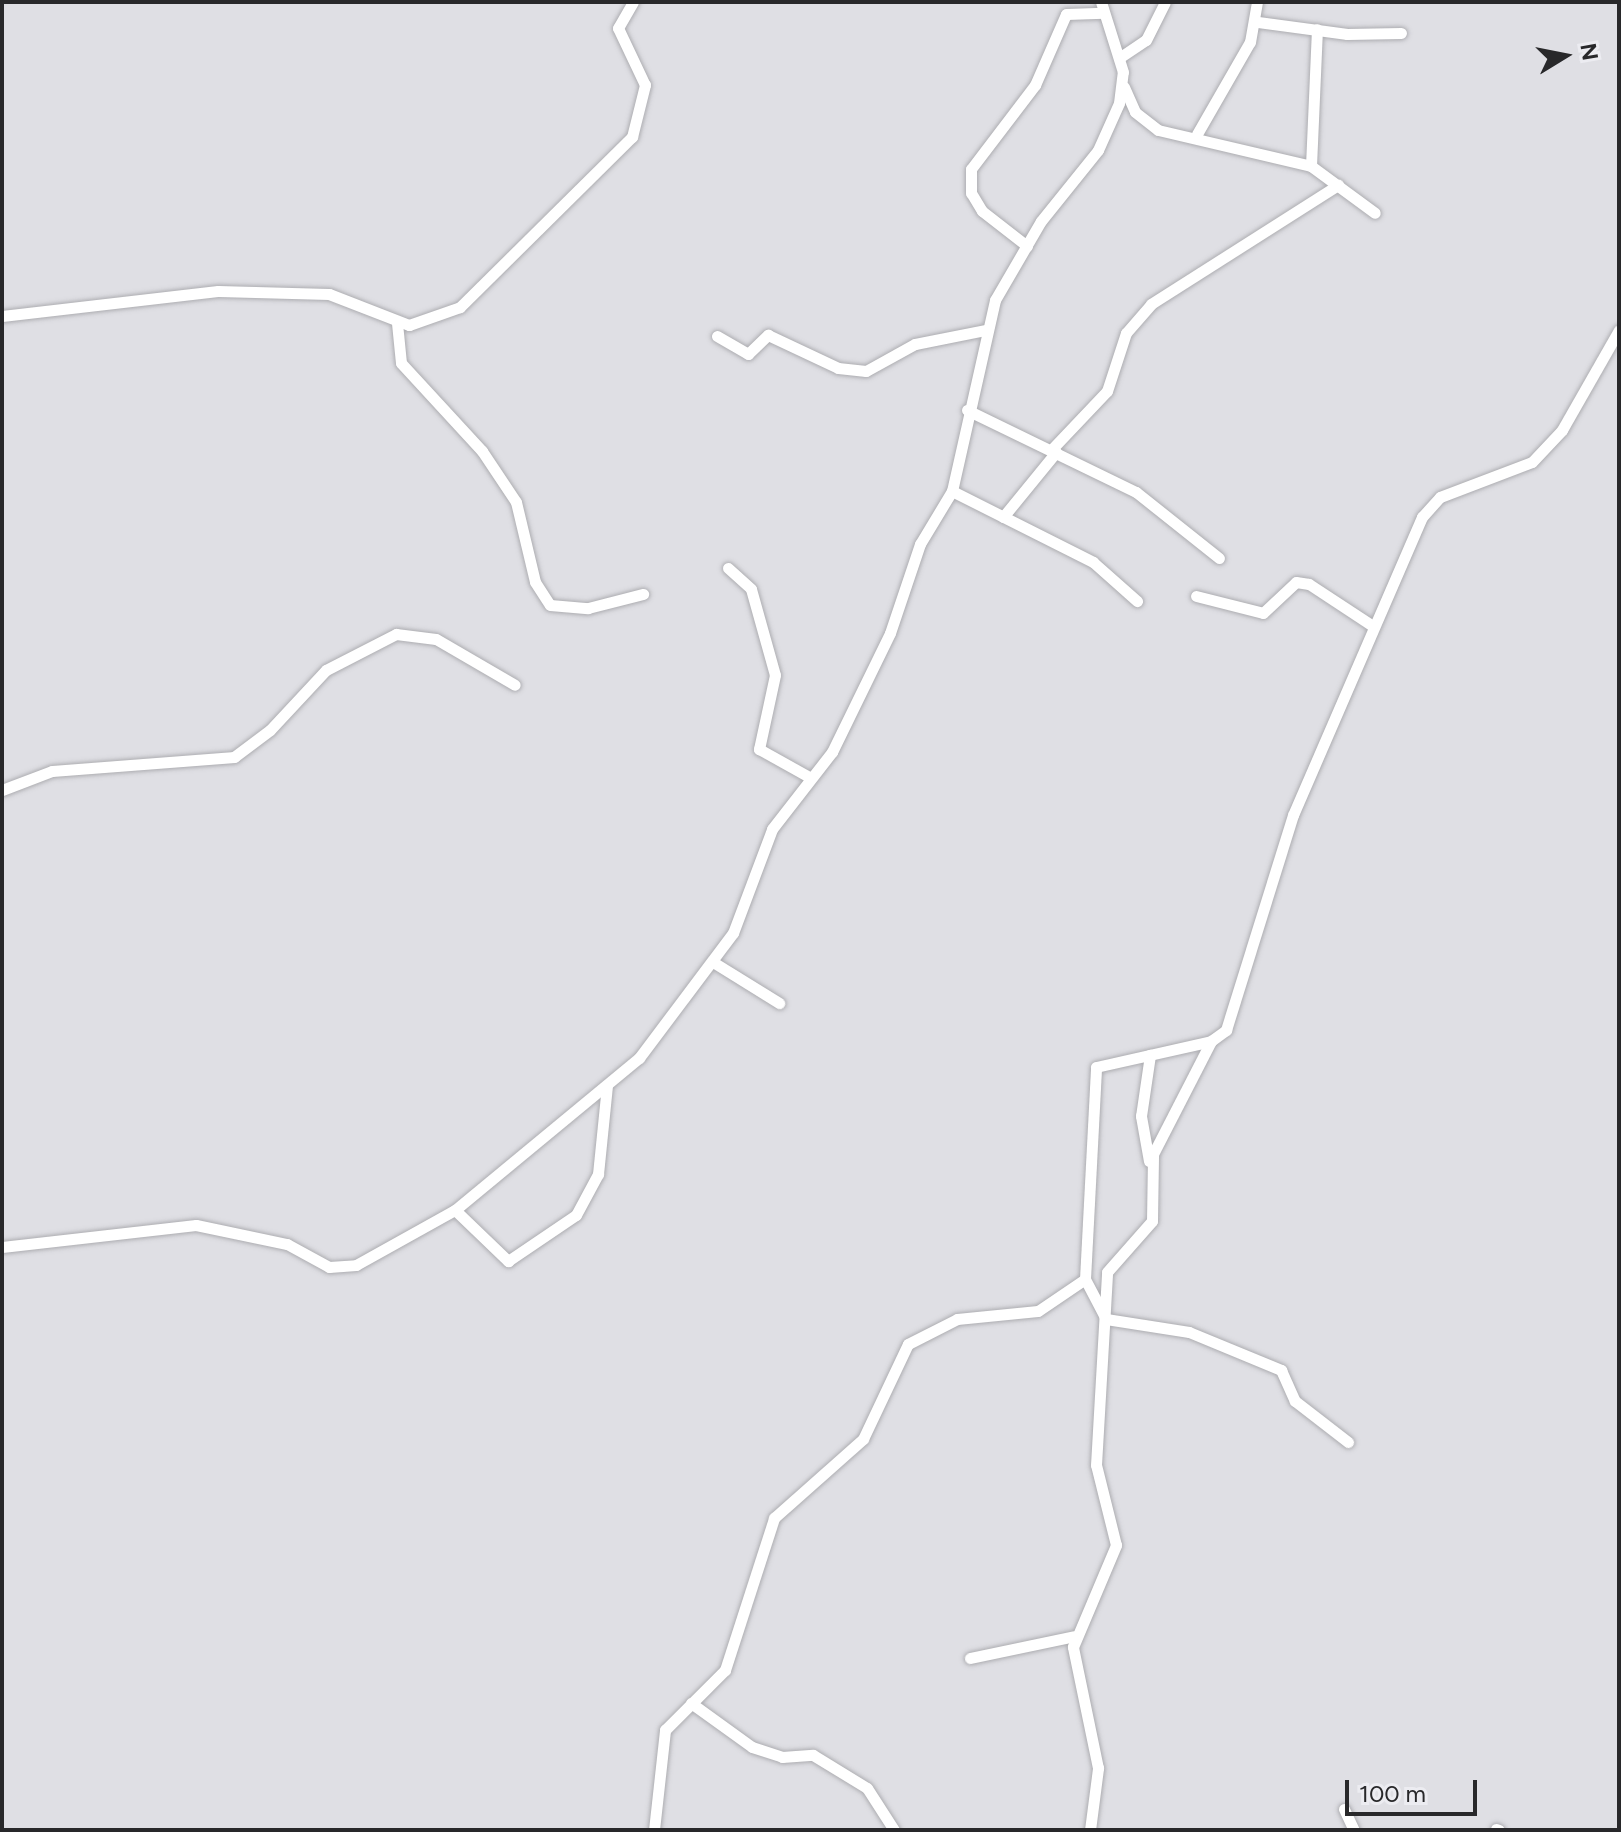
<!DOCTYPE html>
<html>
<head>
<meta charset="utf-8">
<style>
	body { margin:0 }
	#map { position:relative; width:1621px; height:1832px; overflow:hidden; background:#dfdfe4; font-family:Figtree,sans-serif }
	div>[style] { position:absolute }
	.roads { filter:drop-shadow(0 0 2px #adadb1) drop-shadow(0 0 2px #adadb1) }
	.minor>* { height:11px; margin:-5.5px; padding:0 5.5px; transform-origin:5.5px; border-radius:5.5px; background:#fff }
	span { translate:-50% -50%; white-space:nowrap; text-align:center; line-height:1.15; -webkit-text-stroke:7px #ececf1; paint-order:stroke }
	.frame { position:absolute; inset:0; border:4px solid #28282a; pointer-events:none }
	.north { position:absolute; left:1525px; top:16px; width:80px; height:80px; -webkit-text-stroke:6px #ececf1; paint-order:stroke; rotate:80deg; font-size:22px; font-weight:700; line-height:32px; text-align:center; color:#28282a }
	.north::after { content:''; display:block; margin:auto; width:28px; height:36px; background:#28282a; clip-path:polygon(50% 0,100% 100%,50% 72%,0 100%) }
	.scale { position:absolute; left:1345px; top:1780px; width:132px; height:36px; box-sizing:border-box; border:4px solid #28282a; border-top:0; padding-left:10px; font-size:24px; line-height:28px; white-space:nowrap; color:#28282a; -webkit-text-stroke:6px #ececf1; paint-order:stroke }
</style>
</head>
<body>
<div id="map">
	<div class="roads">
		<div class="minor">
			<div style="left:1258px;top:22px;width:90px;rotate:7.7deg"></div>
			<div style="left:1347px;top:34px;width:54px;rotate:-1.1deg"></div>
			<div style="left:1119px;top:58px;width:32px;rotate:-34deg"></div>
			<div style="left:1146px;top:40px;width:42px;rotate:-63.4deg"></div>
			<div style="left:1124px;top:87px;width:27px;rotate:66deg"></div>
			<div style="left:1135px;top:112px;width:29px;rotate:38deg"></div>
			<div style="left:1158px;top:130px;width:157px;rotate:13.2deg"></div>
			<div style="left:1311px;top:166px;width:79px;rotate:36.3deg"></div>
			<div style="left:1197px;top:134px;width:106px;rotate:-60.1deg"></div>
			<div style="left:1250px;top:42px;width:41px;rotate:-80.1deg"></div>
			<div style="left:1311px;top:166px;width:137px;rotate:-87.5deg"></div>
			<div style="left:1027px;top:246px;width:57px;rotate:-142.1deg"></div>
			<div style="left:982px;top:211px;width:21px;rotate:-121deg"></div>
			<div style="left:971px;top:193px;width:24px;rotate:-90deg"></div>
			<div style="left:971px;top:169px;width:106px;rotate:-52.7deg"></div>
			<div style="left:1035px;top:85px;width:77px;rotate:-66.4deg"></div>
			<div style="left:1066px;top:14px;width:37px;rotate:-2deg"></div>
			<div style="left:2px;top:316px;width:217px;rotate:-6.6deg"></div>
			<div style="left:218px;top:291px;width:111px;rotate:1.5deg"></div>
			<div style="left:329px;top:294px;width:86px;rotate:21.2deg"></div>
			<div style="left:409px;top:325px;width:54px;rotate:-19.4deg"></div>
			<div style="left:460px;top:307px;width:242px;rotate:-44.7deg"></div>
			<div style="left:632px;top:137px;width:54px;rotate:-76deg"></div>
			<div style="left:645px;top:85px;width:63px;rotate:-115.3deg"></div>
			<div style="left:618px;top:28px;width:30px;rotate:-60deg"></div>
			<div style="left:397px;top:323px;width:40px;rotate:84.3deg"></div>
			<div style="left:401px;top:363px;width:120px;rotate:47.4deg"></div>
			<div style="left:482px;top:451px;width:61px;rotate:56.3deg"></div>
			<div style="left:516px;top:502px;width:82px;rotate:76.6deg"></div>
			<div style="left:535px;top:582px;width:27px;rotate:57deg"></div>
			<div style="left:550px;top:605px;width:38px;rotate:5deg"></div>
			<div style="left:588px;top:608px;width:57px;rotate:-14.3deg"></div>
			<div style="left:717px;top:336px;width:36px;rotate:30deg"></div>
			<div style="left:748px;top:354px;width:28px;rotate:-44deg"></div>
			<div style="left:768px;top:335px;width:77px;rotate:25.2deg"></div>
			<div style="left:838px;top:368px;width:28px;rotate:6deg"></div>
			<div style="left:866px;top:371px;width:56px;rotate:-28.9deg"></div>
			<div style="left:915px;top:344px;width:71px;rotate:-11.3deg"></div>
			<div style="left:967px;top:410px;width:188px;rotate:25.9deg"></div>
			<div style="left:1136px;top:492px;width:106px;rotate:38.5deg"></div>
			<div style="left:1051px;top:450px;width:81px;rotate:-46.5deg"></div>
			<div style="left:1107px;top:391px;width:61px;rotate:-71.9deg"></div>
			<div style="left:1126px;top:333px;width:38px;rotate:-49deg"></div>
			<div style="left:1151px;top:304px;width:222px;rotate:-32.5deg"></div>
			<div style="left:952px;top:491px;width:158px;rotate:26.7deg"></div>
			<div style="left:1093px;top:562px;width:59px;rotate:41.6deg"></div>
			<div style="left:1003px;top:517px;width:84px;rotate:-50.8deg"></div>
			<div style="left:728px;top:568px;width:31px;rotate:42deg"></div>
			<div style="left:751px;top:589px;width:89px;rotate:74.4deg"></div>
			<div style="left:775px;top:675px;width:76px;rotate:102.2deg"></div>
			<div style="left:759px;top:749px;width:57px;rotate:29.2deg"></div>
			<div style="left:1196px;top:596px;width:69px;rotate:14.2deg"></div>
			<div style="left:1263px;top:613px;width:45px;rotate:-43.2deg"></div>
			<div style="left:1296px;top:582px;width:13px;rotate:9deg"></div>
			<div style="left:1309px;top:584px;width:77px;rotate:33.3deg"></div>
			<div style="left:2px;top:790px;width:53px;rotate:-20.8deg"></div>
			<div style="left:52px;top:771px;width:183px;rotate:-4.4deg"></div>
			<div style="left:234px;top:757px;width:45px;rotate:-36.9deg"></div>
			<div style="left:270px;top:730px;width:82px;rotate:-47deg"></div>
			<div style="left:326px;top:670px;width:79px;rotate:-27.2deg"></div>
			<div style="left:396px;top:634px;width:40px;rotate:7.1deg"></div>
			<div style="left:436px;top:639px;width:91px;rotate:30.2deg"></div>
			<div style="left:713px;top:962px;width:78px;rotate:31.8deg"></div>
			<div style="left:1149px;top:1161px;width:46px;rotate:-100.1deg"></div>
			<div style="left:1141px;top:1116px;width:62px;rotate:-81.6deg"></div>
			<div style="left:455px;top:1210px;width:74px;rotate:43.9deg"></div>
			<div style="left:508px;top:1261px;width:82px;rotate:-34.1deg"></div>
			<div style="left:576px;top:1215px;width:47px;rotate:-61.8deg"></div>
			<div style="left:598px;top:1174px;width:89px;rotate:-84.2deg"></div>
			<div style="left:2px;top:1247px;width:195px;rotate:-6.5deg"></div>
			<div style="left:196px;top:1225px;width:93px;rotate:11.8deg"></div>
			<div style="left:287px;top:1244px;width:48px;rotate:28.7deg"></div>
			<div style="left:329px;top:1267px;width:27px;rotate:-4deg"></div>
			<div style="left:356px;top:1265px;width:113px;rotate:-29.1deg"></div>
			<div style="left:455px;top:1210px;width:239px;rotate:-39.6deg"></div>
			<div style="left:639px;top:1058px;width:156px;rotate:-53.1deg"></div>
			<div style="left:733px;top:933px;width:111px;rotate:-69.4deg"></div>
			<div style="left:772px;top:829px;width:98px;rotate:-52.1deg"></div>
			<div style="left:832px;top:752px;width:132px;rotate:-64deg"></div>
			<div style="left:890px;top:633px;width:94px;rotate:-71.4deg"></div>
			<div style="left:920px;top:544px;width:62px;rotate:-58.9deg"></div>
			<div style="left:952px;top:491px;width:196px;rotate:-77.3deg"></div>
			<div style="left:995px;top:300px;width:91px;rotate:-59.8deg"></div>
			<div style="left:1041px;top:221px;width:91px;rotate:-51.2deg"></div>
			<div style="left:1098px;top:150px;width:51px;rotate:-65.9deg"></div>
			<div style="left:1119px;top:103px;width:31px;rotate:-83deg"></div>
			<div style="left:1123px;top:72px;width:73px;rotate:-107.4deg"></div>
			<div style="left:1085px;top:1279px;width:45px;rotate:62.3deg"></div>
			<div style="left:1106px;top:1319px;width:84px;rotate:8.9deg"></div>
			<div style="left:1189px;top:1332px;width:100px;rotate:22.4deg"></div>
			<div style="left:1281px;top:1370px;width:34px;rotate:66deg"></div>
			<div style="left:1295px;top:1401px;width:67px;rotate:37.7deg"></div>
			<div style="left:970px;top:1658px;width:106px;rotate:-11.9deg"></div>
			<div style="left:691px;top:1703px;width:75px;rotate:35.8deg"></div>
			<div style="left:752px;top:1747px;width:32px;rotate:18deg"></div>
			<div style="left:782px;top:1757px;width:31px;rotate:-4deg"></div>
			<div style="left:813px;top:1755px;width:63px;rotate:31.4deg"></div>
			<div style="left:867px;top:1788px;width:50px;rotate:57.3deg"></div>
			<div style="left:1344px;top:1809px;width:23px;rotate:65deg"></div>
			<div style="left:1496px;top:1829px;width:3px;rotate:18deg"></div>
			<div style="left:654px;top:1830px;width:101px;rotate:-83.7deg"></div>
			<div style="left:665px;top:1730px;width:85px;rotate:-45deg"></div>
			<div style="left:725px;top:1670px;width:160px;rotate:-72.1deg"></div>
			<div style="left:774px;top:1518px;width:119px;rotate:-41.6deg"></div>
			<div style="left:863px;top:1439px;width:105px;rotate:-64.7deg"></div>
			<div style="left:908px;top:1344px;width:55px;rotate:-27deg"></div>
			<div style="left:957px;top:1319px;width:81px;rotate:-5.6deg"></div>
			<div style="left:1038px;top:1311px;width:57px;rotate:-34.2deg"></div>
			<div style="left:1085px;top:1279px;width:212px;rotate:-87deg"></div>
			<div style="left:1096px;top:1067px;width:118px;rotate:-12.7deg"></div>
			<div style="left:1211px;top:1041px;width:19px;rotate:-36deg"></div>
			<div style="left:1226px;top:1030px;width:225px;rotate:-72.7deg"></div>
			<div style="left:1293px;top:815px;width:325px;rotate:-66.6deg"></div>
			<div style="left:1422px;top:517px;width:27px;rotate:-48deg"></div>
			<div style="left:1440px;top:497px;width:98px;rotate:-20.8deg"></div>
			<div style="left:1532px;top:462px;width:44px;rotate:-46.8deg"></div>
			<div style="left:1562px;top:430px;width:115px;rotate:-60.3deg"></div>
			<div style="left:1090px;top:1830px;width:63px;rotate:-82.6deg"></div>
			<div style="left:1098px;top:1768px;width:124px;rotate:-101.7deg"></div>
			<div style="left:1073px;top:1647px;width:111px;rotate:-67.1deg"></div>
			<div style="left:1116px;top:1545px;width:82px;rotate:-104deg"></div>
			<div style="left:1096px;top:1465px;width:193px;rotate:-86.7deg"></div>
			<div style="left:1107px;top:1272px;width:68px;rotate:-48.6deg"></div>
			<div style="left:1152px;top:1221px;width:67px;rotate:-89.1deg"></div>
			<div style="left:1153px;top:1154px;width:127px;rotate:-62.8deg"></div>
		</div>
	</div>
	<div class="frame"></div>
	<div class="north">N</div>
	<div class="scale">100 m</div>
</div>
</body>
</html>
